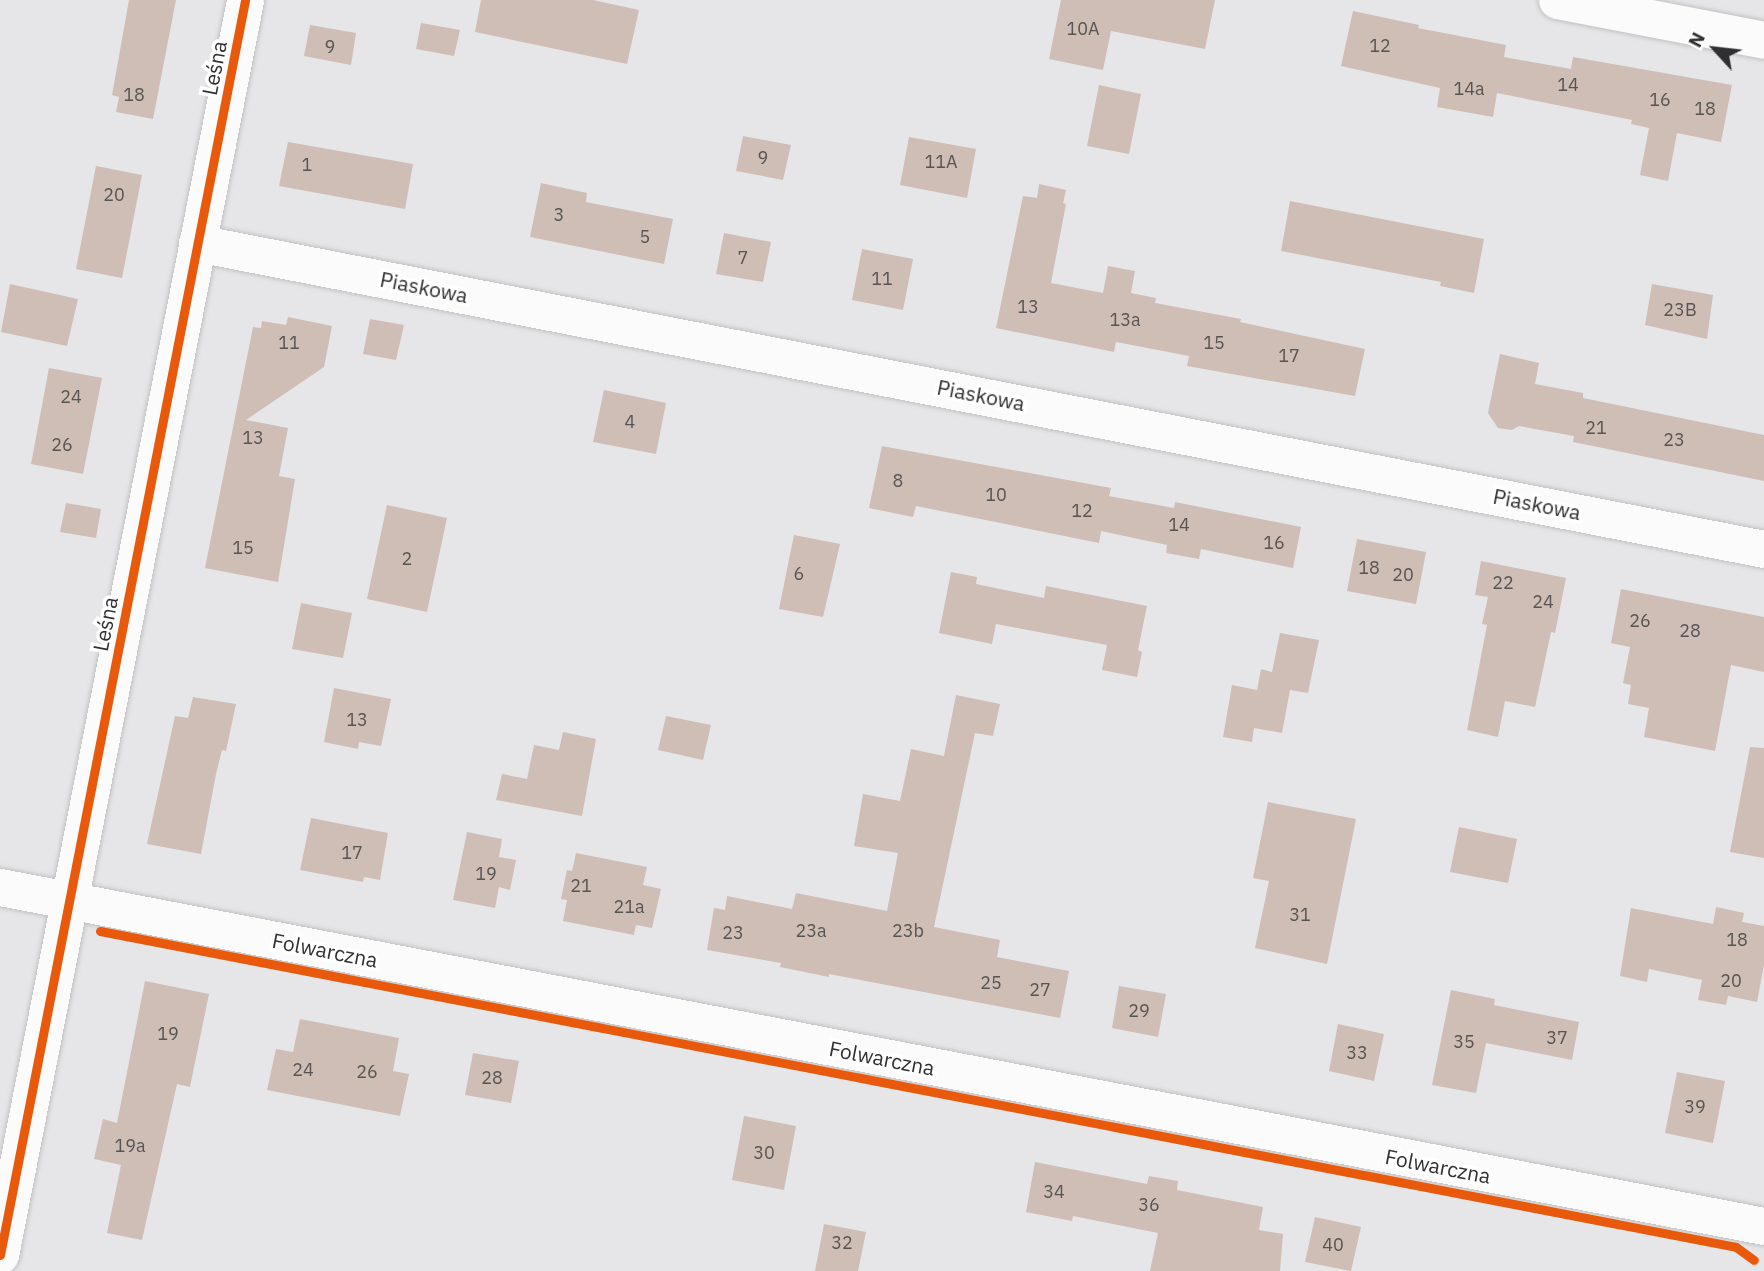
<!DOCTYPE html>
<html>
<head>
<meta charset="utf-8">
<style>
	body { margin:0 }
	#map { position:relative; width:1764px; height:1271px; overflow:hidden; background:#e6e6e8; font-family:"IBM Plex Sans",sans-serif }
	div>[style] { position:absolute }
	.building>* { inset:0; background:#cebeb6 }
	.roads { filter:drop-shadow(0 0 2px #c1c1c3) drop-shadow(0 0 2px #c1c1c3) }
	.street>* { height:37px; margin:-18.5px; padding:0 18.5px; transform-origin:18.5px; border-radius:18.5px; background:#fbfbfc }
	.cycleway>* { height:9px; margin:-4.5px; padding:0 4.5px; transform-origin:4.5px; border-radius:4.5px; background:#e8590c }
	span { translate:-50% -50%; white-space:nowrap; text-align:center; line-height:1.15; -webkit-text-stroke:7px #fff; paint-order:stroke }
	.number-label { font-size:18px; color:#585453 }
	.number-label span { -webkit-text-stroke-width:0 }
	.street-label { font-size:21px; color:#303032 }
	.north { position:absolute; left:1680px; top:14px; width:70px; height:70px; -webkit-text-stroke:5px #fff; paint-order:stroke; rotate:297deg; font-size:19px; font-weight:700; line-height:28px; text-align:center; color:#303032 }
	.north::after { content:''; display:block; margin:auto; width:24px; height:32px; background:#303032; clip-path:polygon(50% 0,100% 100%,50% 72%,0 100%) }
</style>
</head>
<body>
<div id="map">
	<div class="building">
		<div style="clip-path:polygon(129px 0,176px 0,153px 119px,116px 112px,119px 97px,112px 95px)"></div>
		<div style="clip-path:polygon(481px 0,593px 0,639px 10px,627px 64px,475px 32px)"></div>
		<div style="clip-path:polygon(1061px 0,1215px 0,1205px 49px,1111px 31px,1103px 70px,1049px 59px)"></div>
		<div style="clip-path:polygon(1353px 11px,1419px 25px,1418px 28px,1506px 45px,1504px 57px,1571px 69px,1573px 57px,1732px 85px,1721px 142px,1677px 133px,1668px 181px,1640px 175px,1649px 128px,1631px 124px,1632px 120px,1497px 93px,1493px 117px,1437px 107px,1440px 88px,1341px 66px)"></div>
		<div style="clip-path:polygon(421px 23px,460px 30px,454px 56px,416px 49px)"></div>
		<div style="clip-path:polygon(310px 25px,356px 33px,351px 65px,304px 56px)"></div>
		<div style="clip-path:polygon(1099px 85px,1141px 94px,1129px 154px,1087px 146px)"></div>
		<div style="clip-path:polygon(743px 136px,791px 145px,783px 180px,736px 171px)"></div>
		<div style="clip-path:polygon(909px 137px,976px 149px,967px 198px,900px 185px)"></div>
		<div style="clip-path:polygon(288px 142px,413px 164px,405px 209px,279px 186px)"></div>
		<div style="clip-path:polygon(96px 166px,142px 175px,122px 278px,76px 269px)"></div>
		<div style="clip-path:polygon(541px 183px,587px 193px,586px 202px,673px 219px,664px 264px,530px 237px)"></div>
		<div style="clip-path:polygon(1039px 184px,1066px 190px,1063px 203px,1066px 204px,1051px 283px,1103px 293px,1108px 266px,1135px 271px,1131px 293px,1156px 298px,1155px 303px,1241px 319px,1240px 322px,1365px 349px,1355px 396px,1187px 366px,1189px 356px,1116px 342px,1114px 352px,996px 328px,1023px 196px,1037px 198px)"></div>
		<div style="clip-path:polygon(1290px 201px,1484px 239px,1474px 293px,1440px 286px,1441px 282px,1281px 251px)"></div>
		<div style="clip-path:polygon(724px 233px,771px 242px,763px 282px,716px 274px)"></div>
		<div style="clip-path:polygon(862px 249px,913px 259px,903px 310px,852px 300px)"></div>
		<div style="clip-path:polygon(10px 284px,78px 299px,67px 346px,1px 332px)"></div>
		<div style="clip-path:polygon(1652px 284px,1713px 295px,1707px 339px,1645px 325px)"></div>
		<div style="clip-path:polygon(288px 317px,332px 326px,324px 367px,246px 420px,288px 428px,279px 476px,295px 479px,278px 582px,205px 568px,253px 327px,261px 328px,262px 321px,286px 325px)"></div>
		<div style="clip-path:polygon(370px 319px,404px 325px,396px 360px,363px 354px)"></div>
		<div style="clip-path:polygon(1500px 354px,1539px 363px,1535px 384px,1583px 393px,1583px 398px,1764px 435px,1764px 481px,1573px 442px,1574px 436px,1519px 426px,1512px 430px,1498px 428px,1488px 413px)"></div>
		<div style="clip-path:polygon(49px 368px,102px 378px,83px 474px,31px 464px)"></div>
		<div style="clip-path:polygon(604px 390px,666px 403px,656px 454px,593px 442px)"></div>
		<div style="clip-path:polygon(882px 446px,1111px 488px,1109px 496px,1174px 508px,1175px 502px,1301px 527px,1293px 568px,1201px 549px,1199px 559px,1166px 553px,1167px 545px,1101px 531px,1099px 543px,916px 506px,913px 517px,869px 508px)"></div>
		<div style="clip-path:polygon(66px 503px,101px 509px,96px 538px,60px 532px)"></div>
		<div style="clip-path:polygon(387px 505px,447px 518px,427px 612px,367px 599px)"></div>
		<div style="clip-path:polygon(794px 535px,840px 544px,823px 617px,779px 609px)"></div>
		<div style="clip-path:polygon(1357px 539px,1426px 552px,1416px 604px,1347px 591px)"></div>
		<div style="clip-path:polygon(1481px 561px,1566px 578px,1555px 633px,1551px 632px,1535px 707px,1505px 701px,1498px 737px,1467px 730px,1487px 625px,1482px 624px,1488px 597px,1475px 595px)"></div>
		<div style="clip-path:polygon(951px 572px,977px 577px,976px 584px,1044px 598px,1046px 586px,1147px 606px,1138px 650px,1142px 652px,1137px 677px,1102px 670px,1107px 645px,996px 624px,992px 644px,939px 633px)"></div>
		<div style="clip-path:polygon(1621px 589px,1764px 617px,1764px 672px,1731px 665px,1715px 751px,1644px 737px,1649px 708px,1628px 704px,1631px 685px,1623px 683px,1630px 647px,1611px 643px)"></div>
		<div style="clip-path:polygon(301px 603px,352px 613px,343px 658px,292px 649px)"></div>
		<div style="clip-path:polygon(1280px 633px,1319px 640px,1308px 693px,1290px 690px,1282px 733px,1254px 728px,1252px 742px,1223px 737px,1232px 685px,1257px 690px,1261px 669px,1272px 672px)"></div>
		<div style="clip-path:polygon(334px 688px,391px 699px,381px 746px,359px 742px,358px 749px,324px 742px)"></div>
		<div style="clip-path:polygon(956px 695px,1000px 704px,993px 736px,975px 733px,934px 927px,1000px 940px,997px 957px,1069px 971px,1060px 1018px,829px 974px,829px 977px,780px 967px,781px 963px,707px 950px,714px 908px,725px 910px,727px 896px,792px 909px,796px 893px,887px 911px,898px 853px,854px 846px,863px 794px,900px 801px,911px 749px,944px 756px)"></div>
		<div style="clip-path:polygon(193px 697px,236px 704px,226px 751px,222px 750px,216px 774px,201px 854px,147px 844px,175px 716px,188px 718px)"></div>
		<div style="clip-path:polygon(666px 716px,711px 725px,703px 760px,658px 750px)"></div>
		<div style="clip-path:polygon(563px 732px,596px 739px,582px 816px,496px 800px,502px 774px,527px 779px,534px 745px,559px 750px)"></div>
		<div style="clip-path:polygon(1750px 747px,1764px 748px,1764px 858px,1730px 852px)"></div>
		<div style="clip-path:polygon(1268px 802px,1356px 819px,1327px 964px,1255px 948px,1269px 881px,1253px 878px)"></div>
		<div style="clip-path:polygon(311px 818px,388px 833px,380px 880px,364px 877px,363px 882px,300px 870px)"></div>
		<div style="clip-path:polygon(1459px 827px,1517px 839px,1508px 883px,1450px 872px)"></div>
		<div style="clip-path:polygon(467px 832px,502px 839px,499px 857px,516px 860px,510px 890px,499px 887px,495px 908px,453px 900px)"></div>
		<div style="clip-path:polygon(576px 853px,647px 867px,643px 885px,661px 889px,652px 928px,636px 925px,634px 935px,563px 921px,567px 900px,561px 899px,567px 870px,572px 871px)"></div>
		<div style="clip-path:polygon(1716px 907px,1744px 913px,1742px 922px,1764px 926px,1764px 965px,1757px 1002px,1728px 996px,1726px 1005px,1698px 1000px,1702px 980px,1649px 969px,1647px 982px,1620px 976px,1631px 908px,1713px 924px)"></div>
		<div style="clip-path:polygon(145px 981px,209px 994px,190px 1087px,177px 1084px,142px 1240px,107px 1233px,121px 1165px,94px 1159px,103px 1119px,117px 1123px)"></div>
		<div style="clip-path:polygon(1119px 986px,1166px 994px,1158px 1037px,1112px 1028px)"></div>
		<div style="clip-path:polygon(1451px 990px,1495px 999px,1494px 1005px,1579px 1022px,1572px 1060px,1486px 1043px,1476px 1093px,1432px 1085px)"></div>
		<div style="clip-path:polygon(300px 1019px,399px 1038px,393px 1071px,409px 1074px,400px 1116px,267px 1090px,276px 1049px,293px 1052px)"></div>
		<div style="clip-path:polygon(1338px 1024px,1384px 1034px,1374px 1081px,1329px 1071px)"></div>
		<div style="clip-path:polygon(473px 1053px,519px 1061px,511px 1103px,465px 1095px)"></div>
		<div style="clip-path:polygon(1677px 1072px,1725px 1081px,1713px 1143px,1665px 1133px)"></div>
		<div style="clip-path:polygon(744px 1116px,796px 1126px,784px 1190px,732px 1180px)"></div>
		<div style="clip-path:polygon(1035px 1162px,1147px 1184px,1149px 1176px,1178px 1181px,1177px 1190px,1263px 1207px,1259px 1230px,1283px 1234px,1280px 1271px,1150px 1271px,1158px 1233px,1073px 1216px,1072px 1221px,1026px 1212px)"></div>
		<div style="clip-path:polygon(1315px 1217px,1361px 1227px,1351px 1271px,1305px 1262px)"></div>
		<div style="clip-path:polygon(824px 1224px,866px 1232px,858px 1271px,815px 1271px)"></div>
	</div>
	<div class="roads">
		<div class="street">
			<div style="left:1557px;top:0;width:211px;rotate:10.9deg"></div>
			<div style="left:197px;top:243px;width:1597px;rotate:11.05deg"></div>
			<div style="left:0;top:887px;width:1796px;rotate:10.88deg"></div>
			<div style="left:0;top:1255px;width:1279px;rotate:-78.95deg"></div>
		</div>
	</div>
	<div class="cycleway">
		<div style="left:100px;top:931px;width:1666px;rotate:10.93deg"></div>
		<div style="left:1736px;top:1247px;width:22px;rotate:36deg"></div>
		<div style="left:0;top:1255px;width:1279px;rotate:-78.95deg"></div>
	</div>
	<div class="number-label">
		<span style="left:1083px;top:29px">10A</span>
		<span style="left:1380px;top:46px">12</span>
		<span style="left:330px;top:47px">9</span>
		<span style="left:1568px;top:85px">14</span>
		<span style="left:1469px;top:89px">14a</span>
		<span style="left:134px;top:95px">18</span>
		<span style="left:1660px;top:100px">16</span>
		<span style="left:1705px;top:109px">18</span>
		<span style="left:763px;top:158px">9</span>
		<span style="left:941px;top:162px">11A</span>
		<span style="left:307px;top:165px">1</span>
		<span style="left:114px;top:195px">20</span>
		<span style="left:559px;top:215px">3</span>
		<span style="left:645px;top:237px">5</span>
		<span style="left:743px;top:258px">7</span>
		<span style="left:882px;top:279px">11</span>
		<span style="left:1028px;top:307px">13</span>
		<span style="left:1680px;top:310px">23B</span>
		<span style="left:1125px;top:320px">13a</span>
		<span style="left:289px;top:343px">11</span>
		<span style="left:1214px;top:343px">15</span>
		<span style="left:1289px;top:356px">17</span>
		<span style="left:71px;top:397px">24</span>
		<span style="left:630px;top:422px">4</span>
		<span style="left:1596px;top:428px">21</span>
		<span style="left:253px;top:438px">13</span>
		<span style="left:1674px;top:440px">23</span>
		<span style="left:62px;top:445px">26</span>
		<span style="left:898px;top:481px">8</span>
		<span style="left:996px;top:495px">10</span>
		<span style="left:1082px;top:511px">12</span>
		<span style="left:1179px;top:525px">14</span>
		<span style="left:1274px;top:543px">16</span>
		<span style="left:243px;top:548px">15</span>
		<span style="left:407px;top:559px">2</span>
		<span style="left:1369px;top:568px">18</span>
		<span style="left:799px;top:574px">6</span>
		<span style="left:1403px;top:575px">20</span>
		<span style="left:1503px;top:583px">22</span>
		<span style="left:1543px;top:602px">24</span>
		<span style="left:1640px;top:621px">26</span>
		<span style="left:1690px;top:631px">28</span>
		<span style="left:357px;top:720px">13</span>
		<span style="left:352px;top:853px">17</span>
		<span style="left:486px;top:874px">19</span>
		<span style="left:581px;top:886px">21</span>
		<span style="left:629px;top:907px">21a</span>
		<span style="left:1300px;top:915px">31</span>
		<span style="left:811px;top:931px">23a</span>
		<span style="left:908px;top:931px">23b</span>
		<span style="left:733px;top:933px">23</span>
		<span style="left:1737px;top:940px">18</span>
		<span style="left:1731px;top:981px">20</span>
		<span style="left:991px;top:983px">25</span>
		<span style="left:1040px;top:990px">27</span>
		<span style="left:1139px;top:1011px">29</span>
		<span style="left:168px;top:1034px">19</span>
		<span style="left:1557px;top:1038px">37</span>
		<span style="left:1464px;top:1042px">35</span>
		<span style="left:1357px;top:1053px">33</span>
		<span style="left:303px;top:1070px">24</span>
		<span style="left:367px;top:1072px">26</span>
		<span style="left:492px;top:1078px">28</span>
		<span style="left:1695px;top:1107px">39</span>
		<span style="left:130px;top:1146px">19a</span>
		<span style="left:764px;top:1153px">30</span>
		<span style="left:1054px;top:1192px">34</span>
		<span style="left:1149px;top:1205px">36</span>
		<span style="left:842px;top:1243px">32</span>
		<span style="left:1333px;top:1245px">40</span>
	</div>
	<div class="street-label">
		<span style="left:214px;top:68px;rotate:-79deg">Leśna</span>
		<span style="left:424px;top:287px;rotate:11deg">Piaskowa</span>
		<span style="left:981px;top:395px;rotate:11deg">Piaskowa</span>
		<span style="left:1537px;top:504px;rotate:11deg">Piaskowa</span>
		<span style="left:105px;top:624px;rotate:-79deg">Leśna</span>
		<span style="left:325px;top:950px;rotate:11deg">Folwarczna</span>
		<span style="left:882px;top:1058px;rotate:11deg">Folwarczna</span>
		<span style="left:1438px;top:1166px;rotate:11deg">Folwarczna</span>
	</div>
	<div class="north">N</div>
</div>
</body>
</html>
